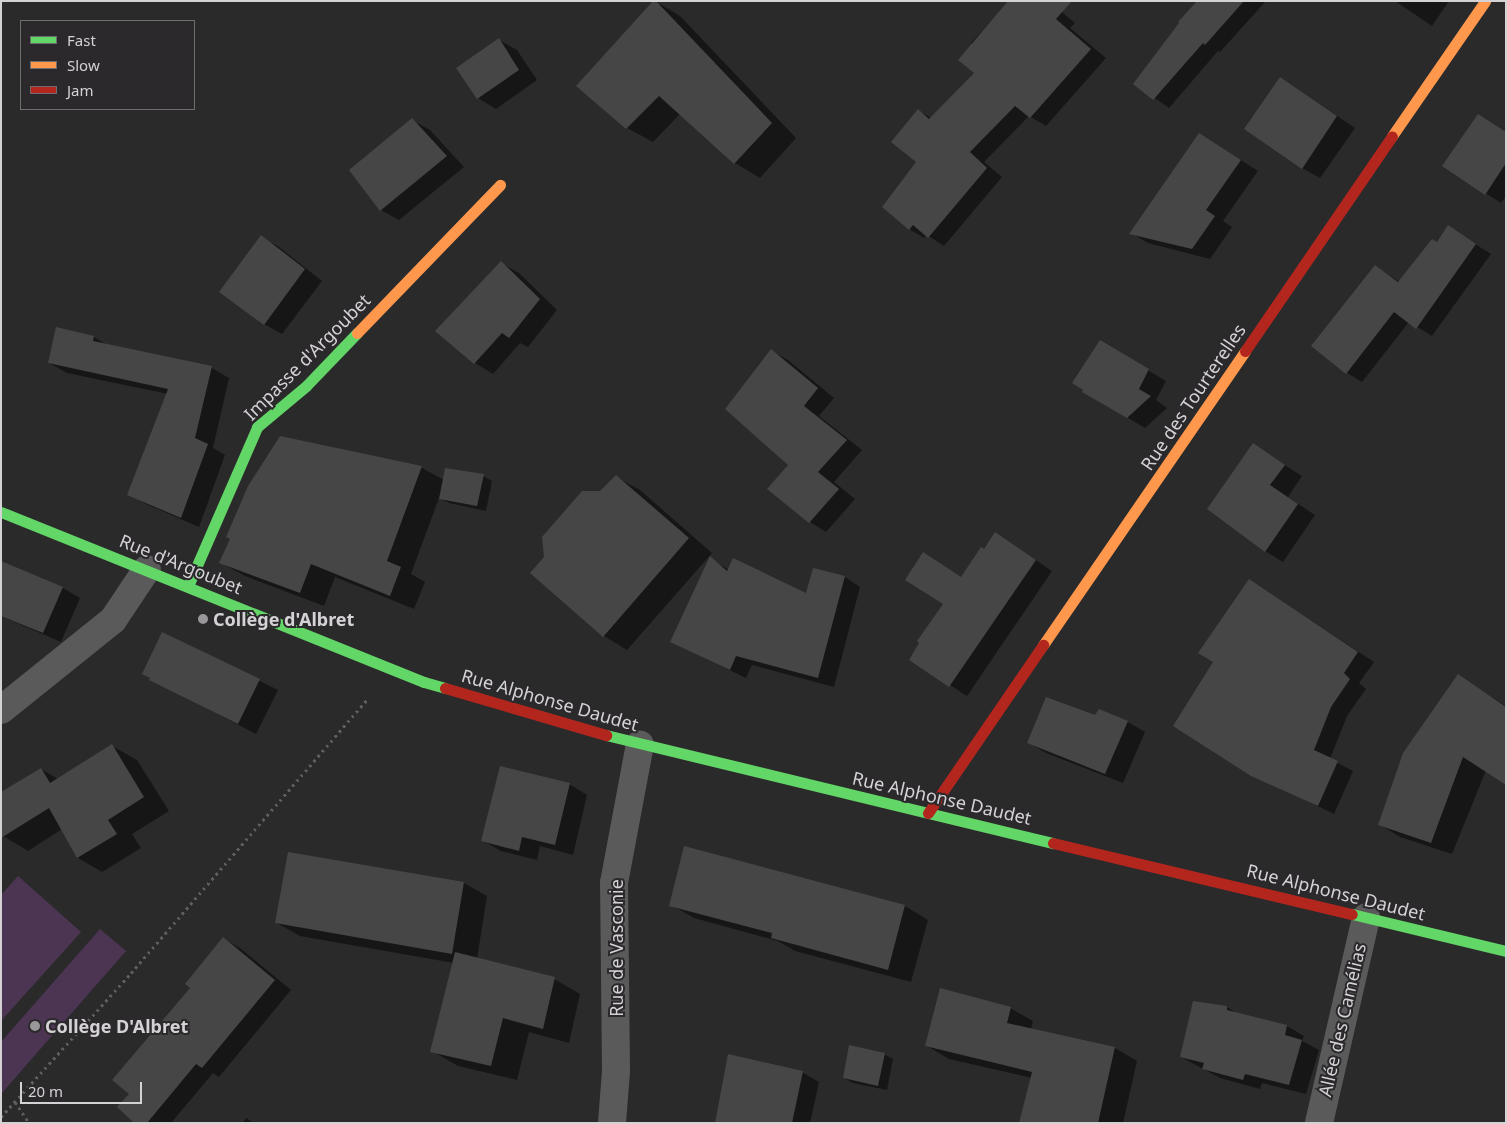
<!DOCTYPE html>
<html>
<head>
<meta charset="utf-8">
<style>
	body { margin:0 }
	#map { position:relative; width:1507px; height:1124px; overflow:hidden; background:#2b2a2b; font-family:"Noto Sans",sans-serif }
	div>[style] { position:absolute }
	.green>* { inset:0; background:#4b3553 }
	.shadow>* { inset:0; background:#0007 }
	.building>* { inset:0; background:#474647 }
	.path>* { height:3px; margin-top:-1.5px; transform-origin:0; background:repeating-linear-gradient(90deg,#605f60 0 2.5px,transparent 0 6.5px) }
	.street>* { height:28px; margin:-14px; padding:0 14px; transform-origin:14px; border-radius:14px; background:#5a5a5a }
	.fast>* { height:11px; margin:-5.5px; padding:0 5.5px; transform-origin:5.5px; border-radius:5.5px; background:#63d668 }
	.slow>* { height:11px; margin:-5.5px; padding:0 5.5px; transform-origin:5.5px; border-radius:5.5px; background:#ff974d }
	.jam>* { height:11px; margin:-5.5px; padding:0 5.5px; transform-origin:5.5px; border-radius:5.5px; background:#b3261e }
	.dots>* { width:14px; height:14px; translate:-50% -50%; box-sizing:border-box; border:2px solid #2b292c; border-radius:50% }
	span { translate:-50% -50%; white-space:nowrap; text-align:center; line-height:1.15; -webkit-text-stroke:4px #2b292c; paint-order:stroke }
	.street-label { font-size:18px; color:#d4d2d4 }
	.poi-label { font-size:18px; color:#d4d2d4; font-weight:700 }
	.left { translate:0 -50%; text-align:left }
	.frame { position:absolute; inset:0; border:2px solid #d4d2d4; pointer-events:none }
	.legend { position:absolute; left:20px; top:20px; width:175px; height:90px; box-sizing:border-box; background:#2b292c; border:1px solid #6f6d6f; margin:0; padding:6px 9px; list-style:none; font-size:15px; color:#d4d2d4 }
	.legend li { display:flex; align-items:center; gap:10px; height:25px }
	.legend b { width:25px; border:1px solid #6f6d6f }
	.scale { position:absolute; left:20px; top:1082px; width:122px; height:22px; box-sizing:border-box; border:2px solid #d4d2d4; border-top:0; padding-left:6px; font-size:15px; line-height:18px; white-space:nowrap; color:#d4d2d4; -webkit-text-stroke:4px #2b292c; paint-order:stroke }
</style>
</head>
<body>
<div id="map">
	<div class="green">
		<div style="clip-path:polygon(18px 876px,81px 932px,1px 1021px,1px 895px)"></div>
		<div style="clip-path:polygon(100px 929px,126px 951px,1px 1094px,1px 1042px)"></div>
	</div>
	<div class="shadow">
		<div style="clip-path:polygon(655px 1px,680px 16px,796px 138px,760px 178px,735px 163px,680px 114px,653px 142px,627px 128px)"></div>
		<div style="clip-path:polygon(1010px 1px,1049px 1px,1075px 23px,1070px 28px,1106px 58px,1046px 126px,1029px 116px,984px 162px,1002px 177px,944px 246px,927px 235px,924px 238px,909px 229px,918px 162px,918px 110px,931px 118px,975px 72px,973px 44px,971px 43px)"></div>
		<div style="clip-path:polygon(1198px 1px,1266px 1px,1220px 52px,1218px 51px,1169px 108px,1135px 84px)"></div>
		<div style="clip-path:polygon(1395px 1px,1449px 1px,1432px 26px)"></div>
		<div style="clip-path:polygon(499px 40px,517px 50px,537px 80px,496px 109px,478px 98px,458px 69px)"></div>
		<div style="clip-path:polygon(1281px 78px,1355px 128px,1320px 178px,1302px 168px)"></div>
		<div style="clip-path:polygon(412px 120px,430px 130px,464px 167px,399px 220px,381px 210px)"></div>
		<div style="clip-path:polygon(1506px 132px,1506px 196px,1501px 203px,1443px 166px)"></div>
		<div style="clip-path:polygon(1217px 145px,1258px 171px,1223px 221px,1232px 227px,1210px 259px,1148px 243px,1131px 233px)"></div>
		<div style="clip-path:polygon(1448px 227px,1491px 254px,1432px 336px,1409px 322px,1362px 382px,1347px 373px,1375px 266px,1400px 282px,1438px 244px)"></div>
		<div style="clip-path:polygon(261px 237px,279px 247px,322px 281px,282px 334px,264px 324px)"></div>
		<div style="clip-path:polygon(501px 263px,519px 273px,557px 310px,528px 347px,520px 343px,493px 374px,475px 363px,437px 331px)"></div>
		<div style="clip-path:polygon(94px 337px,109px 346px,212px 368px,229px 378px,213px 448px,225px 455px,199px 527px,146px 504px,129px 494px,168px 394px,67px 373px,49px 363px)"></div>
		<div style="clip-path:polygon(1100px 342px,1166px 381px,1156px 400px,1167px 408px,1145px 428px,1084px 392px)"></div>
		<div style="clip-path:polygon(772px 351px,788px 360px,834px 398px,819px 416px,862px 450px,834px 482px,855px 499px,826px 532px,810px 522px,769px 489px,789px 465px)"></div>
		<div style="clip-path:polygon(280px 438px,422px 468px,444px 480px,483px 476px,492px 481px,486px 511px,449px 503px,439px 498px,411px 574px,425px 582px,414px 609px,335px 577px,324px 606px,245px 576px,221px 563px)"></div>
		<div style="clip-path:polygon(1253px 445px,1302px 476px,1288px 497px,1315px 515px,1283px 562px,1265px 551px)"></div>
		<div style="clip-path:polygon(616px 477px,640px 490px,712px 553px,627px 650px,604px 636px,532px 573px)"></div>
		<div style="clip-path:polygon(996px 533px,1052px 571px,967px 696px,910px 659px,962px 578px)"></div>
		<div style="clip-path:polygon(710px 558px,729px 570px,807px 595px,845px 577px,860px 587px,834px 687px,752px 665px,746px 678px,671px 642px)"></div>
		<div style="clip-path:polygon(1px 562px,63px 588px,80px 598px,61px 642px,1px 616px)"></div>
		<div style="clip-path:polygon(1265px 590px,1374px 662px,1359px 683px,1366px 689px,1347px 716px,1330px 759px,1353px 771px,1334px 814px,1252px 774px,1214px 662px)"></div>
		<div style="clip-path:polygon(163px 634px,278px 690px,256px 734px,150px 679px)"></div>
		<div style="clip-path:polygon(1459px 676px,1506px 706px,1506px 721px,1452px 854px,1400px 837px,1379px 824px)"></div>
		<div style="clip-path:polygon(1095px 716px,1128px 722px,1145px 732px,1123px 783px,1046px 753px,1028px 742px)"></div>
		<div style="clip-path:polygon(112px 746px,137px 760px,169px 811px,132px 834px,141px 848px,102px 872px,78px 858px,62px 829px,28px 851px,3px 836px,41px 769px,58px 779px)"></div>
		<div style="clip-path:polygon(569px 784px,587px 795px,573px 855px,540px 846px,537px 860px,501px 851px,483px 841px)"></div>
		<div style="clip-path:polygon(289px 853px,464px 883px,487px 896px,477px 959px,554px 979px,580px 994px,569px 1043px,529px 1032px,517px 1080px,458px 1066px,432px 1051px,454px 963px,300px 936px,277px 923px)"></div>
		<div style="clip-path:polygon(671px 905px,905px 906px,928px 920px,911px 982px,795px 951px,778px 941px,694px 918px)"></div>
		<div style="clip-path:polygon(224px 939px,240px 948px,291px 990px,219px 1077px,213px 1073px,171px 1123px,136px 1123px,130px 1094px,192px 988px)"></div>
		<div style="clip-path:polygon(1227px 1007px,1239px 1015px,1287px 1026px,1304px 1036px,1302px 1041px,1319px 1050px,1306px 1094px,1262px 1083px,1260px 1089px,1220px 1078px,1181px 1057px)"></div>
		<div style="clip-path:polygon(1010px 1008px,1033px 1021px,1031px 1029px,1115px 1048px,1137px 1061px,1123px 1123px,1021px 1123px,1032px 1078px,949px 1059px,927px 1046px)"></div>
		<div style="clip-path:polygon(884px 1054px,893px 1059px,887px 1090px,853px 1083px,844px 1078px)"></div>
		<div style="clip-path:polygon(802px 1072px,819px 1082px,810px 1123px,716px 1123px)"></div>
		<div style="clip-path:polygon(246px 1118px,254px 1123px,243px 1123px)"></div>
	</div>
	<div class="building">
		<div style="clip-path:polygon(653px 1px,656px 1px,772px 123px,734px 164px,659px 96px,626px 129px,576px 86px)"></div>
		<div style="clip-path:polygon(1008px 1px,1072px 1px,1056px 19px,1091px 49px,1030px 118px,1015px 106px,970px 152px,987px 168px,928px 238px,913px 225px,909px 230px,882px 207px,916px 162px,891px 142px,918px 109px,929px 119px,974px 73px,958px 60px)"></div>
		<div style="clip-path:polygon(1197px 1px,1244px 1px,1205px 45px,1203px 43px,1153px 100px,1133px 84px,1179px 23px,1178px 22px)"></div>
		<div style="clip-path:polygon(499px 38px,519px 70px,477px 99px,456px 68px)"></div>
		<div style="clip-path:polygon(1280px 77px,1337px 116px,1302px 169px,1244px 129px)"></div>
		<div style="clip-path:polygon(1478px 114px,1506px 132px,1506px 163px,1485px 195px,1442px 166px)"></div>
		<div style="clip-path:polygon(412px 118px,447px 156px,380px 211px,349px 170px)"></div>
		<div style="clip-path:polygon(1199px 133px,1241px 160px,1206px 210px,1215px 216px,1192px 249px,1129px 234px)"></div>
		<div style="clip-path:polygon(1448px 225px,1476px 244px,1416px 329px,1394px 312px,1346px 374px,1311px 346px,1375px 265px,1398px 282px,1432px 239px,1437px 242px)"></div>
		<div style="clip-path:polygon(261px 235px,305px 269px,264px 325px,219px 292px)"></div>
		<div style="clip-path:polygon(501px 261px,540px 299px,509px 338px,502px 333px,474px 364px,435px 331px)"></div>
		<div style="clip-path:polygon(56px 327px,94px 336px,93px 341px,212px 366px,195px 438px,208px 444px,181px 518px,127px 495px,168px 389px,48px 363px)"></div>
		<div style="clip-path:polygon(1100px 340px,1149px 369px,1139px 389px,1151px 396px,1127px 418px,1082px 392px,1083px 390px,1072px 383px)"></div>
		<div style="clip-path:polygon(771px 349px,818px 388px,804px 406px,847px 440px,818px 472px,839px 489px,809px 523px,767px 489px,788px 465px,725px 409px)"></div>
		<div style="clip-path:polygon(280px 436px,422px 466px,387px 561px,401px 567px,390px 596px,311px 564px,300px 593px,219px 563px,230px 539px,226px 537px,248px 486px)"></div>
		<div style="clip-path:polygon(1253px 443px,1285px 465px,1270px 485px,1298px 504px,1265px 552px,1207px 509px)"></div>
		<div style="clip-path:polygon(445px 468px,484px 474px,477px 506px,439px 499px)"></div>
		<div style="clip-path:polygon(616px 475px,689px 538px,603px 637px,530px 573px,544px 557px,542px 537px,582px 491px,600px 491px)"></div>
		<div style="clip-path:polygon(995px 532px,1036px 560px,949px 687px,909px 660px,919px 643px,917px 641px,943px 604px,905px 580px,923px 552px,961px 577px,981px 547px,984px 549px)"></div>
		<div style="clip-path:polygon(710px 556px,727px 571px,733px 558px,806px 593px,813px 568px,845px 576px,818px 678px,736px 656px,730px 670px,670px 642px)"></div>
		<div style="clip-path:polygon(1px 561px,63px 587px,43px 633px,1px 616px)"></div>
		<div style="clip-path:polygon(1249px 579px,1358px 652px,1344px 673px,1350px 679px,1331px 707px,1314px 750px,1338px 761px,1318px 806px,1251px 776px,1173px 726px,1213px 662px,1198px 653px)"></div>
		<div style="clip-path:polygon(162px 632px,260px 679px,238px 724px,149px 680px,150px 678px,142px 674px)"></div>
		<div style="clip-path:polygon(1458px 674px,1506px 707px,1506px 785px,1463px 757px,1431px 843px,1378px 825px,1403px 753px)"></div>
		<div style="clip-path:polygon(1046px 697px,1095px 715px,1099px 709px,1128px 721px,1105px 774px,1027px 743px)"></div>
		<div style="clip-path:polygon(112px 744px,144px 797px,108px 820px,117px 834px,77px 858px,49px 808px,1px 838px,1px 792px,41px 768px,50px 783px)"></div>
		<div style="clip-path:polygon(500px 766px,570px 783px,555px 845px,522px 837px,519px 851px,481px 841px)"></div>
		<div style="clip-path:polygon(684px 846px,905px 905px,888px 970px,771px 938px,772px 933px,669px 906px)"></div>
		<div style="clip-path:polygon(288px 852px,464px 882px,452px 954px,275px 923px)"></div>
		<div style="clip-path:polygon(223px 937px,275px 980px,202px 1068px,196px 1064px,147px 1123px,134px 1123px,117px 1107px,129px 1094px,112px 1080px,190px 988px,185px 984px)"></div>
		<div style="clip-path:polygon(455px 952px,555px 977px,543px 1029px,503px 1018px,491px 1066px,430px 1052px)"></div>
		<div style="clip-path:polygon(940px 988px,1011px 1007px,1007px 1023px,1115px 1047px,1098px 1123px,1019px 1123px,1032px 1072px,925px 1046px)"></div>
		<div style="clip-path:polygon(1193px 1001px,1227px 1006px,1227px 1010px,1287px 1025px,1285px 1035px,1302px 1040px,1289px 1085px,1245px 1074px,1243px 1080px,1202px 1069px,1204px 1063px,1180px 1057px)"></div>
		<div style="clip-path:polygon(849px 1045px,885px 1053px,878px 1086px,843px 1078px)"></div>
		<div style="clip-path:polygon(728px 1054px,803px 1071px,792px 1123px,715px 1123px)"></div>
	</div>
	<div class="path">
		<div style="left:15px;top:1102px;width:25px;rotate:56deg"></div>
		<div style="left:1px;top:1117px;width:194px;rotate:-47.9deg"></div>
		<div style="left:131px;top:973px;width:363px;rotate:-49.2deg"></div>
	</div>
	<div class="street">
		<div style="left:1px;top:710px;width:144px;rotate:-38.8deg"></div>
		<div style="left:113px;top:620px;width:61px;rotate:-56.3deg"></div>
		<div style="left:612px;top:1123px;width:52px;rotate:-85.6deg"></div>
		<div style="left:616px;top:1071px;width:188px;rotate:-90.6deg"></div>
		<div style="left:614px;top:883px;width:141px;rotate:-79.4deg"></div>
		<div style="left:1319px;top:1123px;width:211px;rotate:-77.1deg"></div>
	</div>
	<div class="fast">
		<div style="left:1px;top:512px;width:456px;rotate:21.9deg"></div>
		<div style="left:424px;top:682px;width:22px;rotate:16deg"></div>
		<div style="left:188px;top:586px;width:173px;rotate:-66.5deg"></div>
		<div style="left:257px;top:427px;width:64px;rotate:-39.9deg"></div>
		<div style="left:306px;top:386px;width:74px;rotate:-46.1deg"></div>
		<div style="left:606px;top:735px;width:460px;rotate:13.6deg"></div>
		<div style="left:1352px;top:914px;width:158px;rotate:13.5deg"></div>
	</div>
	<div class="slow">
		<div style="left:1392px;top:136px;width:164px;rotate:-55.4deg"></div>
		<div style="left:357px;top:333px;width:206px;rotate:-46deg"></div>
		<div style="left:1043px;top:645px;width:357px;rotate:-55.5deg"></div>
	</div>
	<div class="jam">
		<div style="left:1245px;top:351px;width:260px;rotate:-55.6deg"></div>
		<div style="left:445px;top:688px;width:168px;rotate:16.3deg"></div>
		<div style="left:928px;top:813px;width:204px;rotate:-55.6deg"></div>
		<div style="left:1053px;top:843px;width:307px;rotate:13.4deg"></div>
	</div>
	<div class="dots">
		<div style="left:203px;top:619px;background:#999799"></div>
		<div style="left:35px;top:1026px;background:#999799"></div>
	</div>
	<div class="street-label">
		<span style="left:307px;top:357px;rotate:-45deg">Impasse d'Argoubet</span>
		<span style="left:1193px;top:397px;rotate:-56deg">Rue des Tourterelles</span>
		<span style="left:181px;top:564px;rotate:22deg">Rue d'Argoubet</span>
		<span style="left:550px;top:700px;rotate:16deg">Rue Alphonse Daudet</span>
		<span style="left:942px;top:798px;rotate:13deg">Rue Alphonse Daudet</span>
		<span style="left:1336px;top:892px;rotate:14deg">Rue Alphonse Daudet</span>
		<span style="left:616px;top:948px;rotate:-90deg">Rue de Vasconie</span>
		<span style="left:1342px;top:1020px;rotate:-77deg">Allée des Camélias</span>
	</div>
	<div class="poi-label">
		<span class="left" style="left:213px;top:619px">Collège d'Albret</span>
		<span class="left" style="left:45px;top:1026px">Collège D'Albret</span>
	</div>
	<div class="frame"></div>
	<ul class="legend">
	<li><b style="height:6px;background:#63d668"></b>Fast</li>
	<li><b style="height:6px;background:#ff974d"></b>Slow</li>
	<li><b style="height:6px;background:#b3261e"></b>Jam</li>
	</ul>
	<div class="scale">20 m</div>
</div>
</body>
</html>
